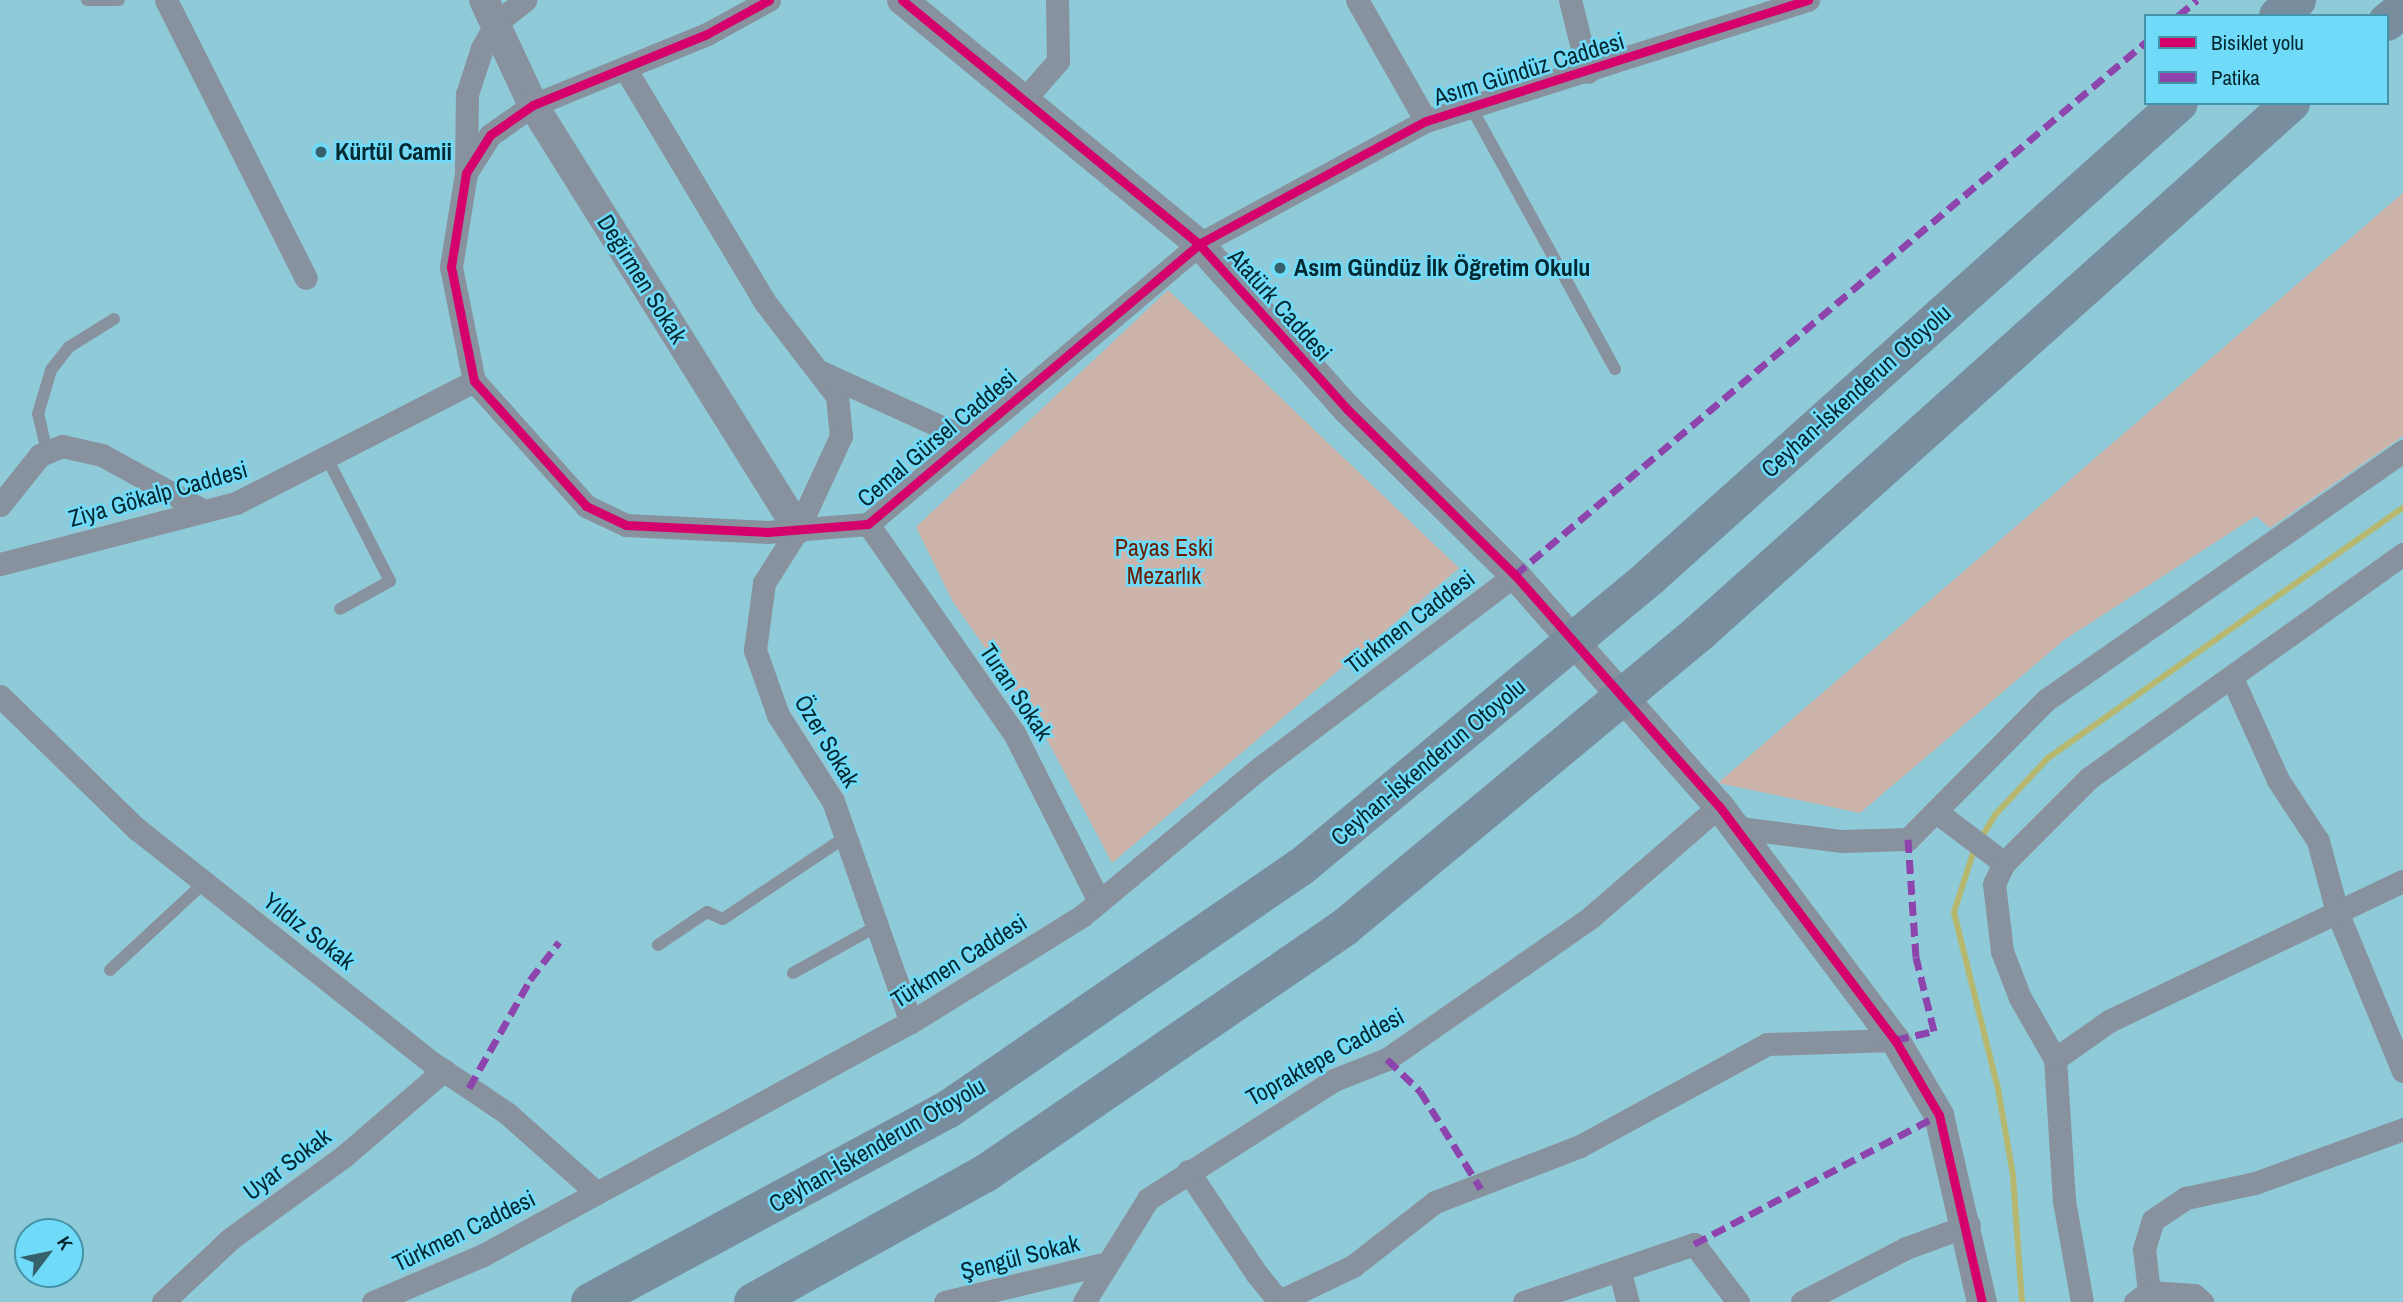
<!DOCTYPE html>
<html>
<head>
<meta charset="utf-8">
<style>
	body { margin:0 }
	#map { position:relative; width:2403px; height:1302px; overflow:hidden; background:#8fcad9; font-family:"Archivo Narrow",sans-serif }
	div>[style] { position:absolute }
	.green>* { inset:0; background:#cdb4ab }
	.stream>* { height:6px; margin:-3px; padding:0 3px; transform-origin:3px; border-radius:3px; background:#b6b86f }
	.service>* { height:12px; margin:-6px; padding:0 6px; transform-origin:6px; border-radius:6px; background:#87929e }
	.minor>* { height:23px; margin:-11.5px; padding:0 11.5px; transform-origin:11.5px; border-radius:11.5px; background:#87929e }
	.tertiary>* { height:30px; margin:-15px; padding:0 15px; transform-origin:15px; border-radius:15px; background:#87929e }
	.motorway>* { height:38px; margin:-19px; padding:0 19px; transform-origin:19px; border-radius:19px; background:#788e9e }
	.quiet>* { height:7px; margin-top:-3.5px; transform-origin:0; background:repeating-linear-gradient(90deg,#8e44ad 0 14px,transparent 0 21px) }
	.cycleway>* { height:9px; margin:-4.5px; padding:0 4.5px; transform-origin:4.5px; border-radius:4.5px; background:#d6006c }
	.dots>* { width:19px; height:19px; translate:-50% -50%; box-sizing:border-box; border:4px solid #70dbf8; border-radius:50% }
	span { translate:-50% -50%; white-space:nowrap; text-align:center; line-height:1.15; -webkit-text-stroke:5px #70dbf8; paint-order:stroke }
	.street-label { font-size:24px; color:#042831 }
	.poi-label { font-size:24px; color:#042831; font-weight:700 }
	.left { translate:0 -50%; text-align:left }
	.park-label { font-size:24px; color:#6c1d00 }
	.legend { position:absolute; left:2144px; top:14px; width:245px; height:91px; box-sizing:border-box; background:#70dbf8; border:2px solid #4593a8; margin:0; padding:9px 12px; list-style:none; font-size:21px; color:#042831 }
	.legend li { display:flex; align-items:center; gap:14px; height:35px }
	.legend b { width:35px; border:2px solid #4593a8 }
	.north { position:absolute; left:14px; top:1218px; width:70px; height:70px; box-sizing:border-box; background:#70dbf8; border:2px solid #4593a8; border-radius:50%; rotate:58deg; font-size:19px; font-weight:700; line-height:28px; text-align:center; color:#042831 }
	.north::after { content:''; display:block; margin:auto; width:24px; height:32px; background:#35616c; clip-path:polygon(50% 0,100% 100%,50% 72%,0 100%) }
</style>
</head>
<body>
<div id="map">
	<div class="green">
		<div style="clip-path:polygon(2403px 193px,2403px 436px,2270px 528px,2256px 516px,2064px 640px,1860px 813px,1718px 783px)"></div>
		<div style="clip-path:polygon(1168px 290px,1459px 568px,1112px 863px,1040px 726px,953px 602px,916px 527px)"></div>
	</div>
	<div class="stream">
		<div style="left:2022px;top:1302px;width:127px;rotate:-94.1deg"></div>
		<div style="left:2013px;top:1175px;width:87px;rotate:-99.9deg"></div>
		<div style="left:1998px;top:1089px;width:182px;rotate:-104deg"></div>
		<div style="left:1954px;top:912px;width:65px;rotate:-72.1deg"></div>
		<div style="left:1974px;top:850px;width:41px;rotate:-59deg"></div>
		<div style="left:1995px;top:815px;width:78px;rotate:-47.1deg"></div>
		<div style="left:2048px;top:758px;width:434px;rotate:-35.2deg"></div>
	</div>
	<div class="service">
		<div style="left:87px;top:0;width:32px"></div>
		<div style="left:1471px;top:107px;width:299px;rotate:61.2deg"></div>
		<div style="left:47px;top:452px;width:39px;rotate:-103deg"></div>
		<div style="left:38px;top:414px;width:46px;rotate:-73.5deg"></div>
		<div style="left:51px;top:370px;width:29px;rotate:-52deg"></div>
		<div style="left:69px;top:347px;width:53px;rotate:-31.9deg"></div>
		<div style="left:328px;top:460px;width:136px;rotate:62.9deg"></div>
		<div style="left:390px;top:581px;width:57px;rotate:150.8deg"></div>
		<div style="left:658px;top:945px;width:59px;rotate:-34deg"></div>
		<div style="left:707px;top:912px;width:17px;rotate:24deg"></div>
		<div style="left:723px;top:919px;width:146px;rotate:-33.8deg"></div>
		<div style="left:110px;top:970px;width:129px;rotate:-42.8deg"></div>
		<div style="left:793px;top:973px;width:96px;rotate:-29.2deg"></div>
	</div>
	<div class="minor">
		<div style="left:166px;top:0;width:311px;rotate:63.3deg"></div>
		<div style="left:769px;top:0;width:71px;rotate:151.3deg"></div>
		<div style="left:707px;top:34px;width:188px;rotate:157.8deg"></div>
		<div style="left:533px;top:105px;width:52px;rotate:145.1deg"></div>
		<div style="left:490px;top:135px;width:45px;rotate:122.3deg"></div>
		<div style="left:466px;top:173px;width:95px;rotate:99.1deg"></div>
		<div style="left:451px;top:267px;width:116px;rotate:78.6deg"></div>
		<div style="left:474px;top:381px;width:168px;rotate:48.1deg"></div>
		<div style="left:586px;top:506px;width:44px;rotate:25.4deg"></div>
		<div style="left:626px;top:525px;width:141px;rotate:2.8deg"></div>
		<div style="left:767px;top:532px;width:101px;rotate:-4.5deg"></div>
		<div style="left:868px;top:524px;width:434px;rotate:-40.2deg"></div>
		<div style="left:1199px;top:244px;width:258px;rotate:-28.5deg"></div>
		<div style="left:1426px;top:121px;width:401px;rotate:-17.6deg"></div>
		<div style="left:1357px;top:0;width:139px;rotate:60.3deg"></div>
		<div style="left:1570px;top:0;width:74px;rotate:76deg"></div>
		<div style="left:626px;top:70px;width:269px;rotate:59.1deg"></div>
		<div style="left:764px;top:301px;width:120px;rotate:52.5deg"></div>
		<div style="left:837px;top:396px;width:40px;rotate:84.3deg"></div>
		<div style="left:841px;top:436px;width:102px;rotate:114.8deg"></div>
		<div style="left:798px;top:529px;width:64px;rotate:122.2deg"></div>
		<div style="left:764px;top:583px;width:68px;rotate:97.7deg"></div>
		<div style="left:755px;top:650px;width:69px;rotate:70.5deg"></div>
		<div style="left:778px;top:715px;width:102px;rotate:57.4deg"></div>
		<div style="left:833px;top:801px;width:234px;rotate:70.6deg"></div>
		<div style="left:1024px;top:100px;width:52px;rotate:-48.9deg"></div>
		<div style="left:1058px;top:61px;width:61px;rotate:-90.9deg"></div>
		<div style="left:466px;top:173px;width:79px;rotate:-89.3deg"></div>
		<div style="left:467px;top:94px;width:48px;rotate:-71.9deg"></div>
		<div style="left:482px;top:48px;width:30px;rotate:-60deg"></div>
		<div style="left:497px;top:22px;width:36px;rotate:-38deg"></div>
		<div style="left:821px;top:372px;width:162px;rotate:24.5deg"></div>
		<div style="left:0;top:505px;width:64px;rotate:-51.3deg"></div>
		<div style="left:40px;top:455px;width:24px;rotate:-22deg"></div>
		<div style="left:62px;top:446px;width:41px;rotate:12.7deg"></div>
		<div style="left:102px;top:455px;width:116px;rotate:28.8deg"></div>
		<div style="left:868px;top:524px;width:255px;rotate:55.1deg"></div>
		<div style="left:1014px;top:733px;width:188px;rotate:63.2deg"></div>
		<div style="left:0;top:564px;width:244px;rotate:-14.5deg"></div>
		<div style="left:236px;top:503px;width:267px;rotate:-27.1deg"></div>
		<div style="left:2232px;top:678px;width:112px;rotate:65.7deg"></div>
		<div style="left:2278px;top:780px;width:73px;rotate:56.7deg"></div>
		<div style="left:2318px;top:841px;width:73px;rotate:75deg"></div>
		<div style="left:2337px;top:912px;width:172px;rotate:67.5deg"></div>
		<div style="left:0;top:696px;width:191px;rotate:44.2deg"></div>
		<div style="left:137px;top:829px;width:379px;rotate:38.4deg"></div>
		<div style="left:434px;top:1064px;width:89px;rotate:34deg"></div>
		<div style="left:508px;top:1114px;width:119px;rotate:41.6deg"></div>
		<div style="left:1939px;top:814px;width:81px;rotate:37deg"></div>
		<div style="left:1731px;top:827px;width:112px;rotate:7.2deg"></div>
		<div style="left:1842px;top:841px;width:66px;rotate:-1.7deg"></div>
		<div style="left:1908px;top:839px;width:196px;rotate:-45.2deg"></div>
		<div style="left:2046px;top:700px;width:435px;rotate:-34.9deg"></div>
		<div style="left:2055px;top:1059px;width:70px;rotate:-119.8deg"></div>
		<div style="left:2020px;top:998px;width:50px;rotate:-111deg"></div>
		<div style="left:2002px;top:951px;width:67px;rotate:-96.8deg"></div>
		<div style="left:1994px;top:884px;width:23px;rotate:-65deg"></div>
		<div style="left:2004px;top:863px;width:120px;rotate:-45deg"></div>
		<div style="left:2089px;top:778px;width:386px;rotate:-35.5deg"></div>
		<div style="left:1188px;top:1171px;width:123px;rotate:56.3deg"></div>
		<div style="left:1256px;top:1273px;width:32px;rotate:51deg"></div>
		<div style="left:1276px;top:1298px;width:10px"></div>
		<div style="left:1286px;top:1298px;width:74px;rotate:-25.5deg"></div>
		<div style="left:1353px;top:1266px;width:104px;rotate:-38deg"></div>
		<div style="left:1435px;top:1202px;width:155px;rotate:-21.1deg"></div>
		<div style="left:1580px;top:1146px;width:213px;rotate:-28.6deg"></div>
		<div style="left:1767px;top:1044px;width:128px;rotate:-1.8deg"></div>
		<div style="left:1620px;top:1273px;width:30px;rotate:75deg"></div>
		<div style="left:2149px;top:1292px;width:43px;rotate:-96.6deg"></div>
		<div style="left:2144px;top:1249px;width:30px;rotate:-73deg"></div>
		<div style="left:2153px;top:1220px;width:40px;rotate:-34deg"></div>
		<div style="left:2186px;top:1198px;width:71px;rotate:-12.3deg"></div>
		<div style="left:2255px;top:1183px;width:158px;rotate:-20deg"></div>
		<div style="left:163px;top:1302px;width:92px;rotate:-43.2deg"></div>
		<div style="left:230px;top:1239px;width:140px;rotate:-36deg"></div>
		<div style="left:343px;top:1157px;width:133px;rotate:-40.7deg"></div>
		<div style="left:373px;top:1302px;width:120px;rotate:-23.1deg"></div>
		<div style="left:483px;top:1255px;width:487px;rotate:-28.6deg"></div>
		<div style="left:911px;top:1022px;width:201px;rotate:-31.8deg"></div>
		<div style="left:1082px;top:916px;width:233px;rotate:-39.8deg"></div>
		<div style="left:1261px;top:767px;width:318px;rotate:-37.1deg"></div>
		<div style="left:945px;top:1302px;width:167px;rotate:-13.5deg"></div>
		<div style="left:1084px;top:1302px;width:121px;rotate:-58.1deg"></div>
		<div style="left:1148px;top:1199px;width:221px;rotate:-32.6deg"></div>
		<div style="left:1334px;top:1080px;width:57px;rotate:-21.6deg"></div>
		<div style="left:1387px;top:1059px;width:249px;rotate:-34.8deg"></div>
		<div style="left:1591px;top:917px;width:169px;rotate:-40.9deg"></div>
		<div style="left:1524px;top:1302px;width:180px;rotate:-18.8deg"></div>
		<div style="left:1694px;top:1244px;width:73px;rotate:52.8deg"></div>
		<div style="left:1802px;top:1302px;width:117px;rotate:-27.4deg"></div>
		<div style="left:1906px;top:1248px;width:67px;rotate:-20.1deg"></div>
		<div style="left:2082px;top:1302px;width:103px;rotate:-100.1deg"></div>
		<div style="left:2064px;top:1201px;width:142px;rotate:-93.6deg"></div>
		<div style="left:2055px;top:1059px;width:66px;rotate:-35.1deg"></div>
		<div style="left:2109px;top:1021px;width:326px;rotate:-25.5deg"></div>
		<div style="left:2135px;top:1302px;width:17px;rotate:-36deg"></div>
		<div style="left:2149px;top:1292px;width:45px;rotate:3.8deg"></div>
		<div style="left:2194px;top:1295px;width:11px;rotate:41deg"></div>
	</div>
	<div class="tertiary">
		<div style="left:484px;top:0;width:116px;rotate:65deg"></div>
		<div style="left:533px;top:105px;width:500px;rotate:57.99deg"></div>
		<div style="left:902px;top:0;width:384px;rotate:39.4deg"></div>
		<div style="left:1199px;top:244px;width:223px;rotate:48.1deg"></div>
		<div style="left:1348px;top:410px;width:235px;rotate:44.7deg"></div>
		<div style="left:1515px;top:575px;width:308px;rotate:48.6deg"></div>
		<div style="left:1719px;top:806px;width:293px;rotate:53.1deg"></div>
		<div style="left:1895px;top:1040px;width:87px;rotate:59.6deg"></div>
		<div style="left:1939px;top:1115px;width:192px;rotate:77.1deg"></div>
	</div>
	<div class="motorway">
		<div style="left:2278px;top:16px;width:25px;rotate:-40deg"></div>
		<div style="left:2387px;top:22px;width:21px;rotate:-39deg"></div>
		<div style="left:590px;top:1302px;width:405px;rotate:-28.3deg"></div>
		<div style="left:947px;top:1110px;width:429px;rotate:-34.5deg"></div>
		<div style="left:1301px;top:867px;width:454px;rotate:-39.7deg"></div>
		<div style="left:1650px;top:577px;width:710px;rotate:-41.86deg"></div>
		<div style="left:753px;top:1302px;width:266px;rotate:-29deg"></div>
		<div style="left:986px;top:1173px;width:435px;rotate:-34.4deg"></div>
		<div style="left:1345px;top:927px;width:460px;rotate:-39.7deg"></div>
		<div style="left:1699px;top:633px;width:795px;rotate:-41.84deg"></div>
	</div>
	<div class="quiet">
		<div style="left:2178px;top:16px;width:25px;rotate:-40deg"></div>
		<div style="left:1515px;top:575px;width:826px;rotate:-40.19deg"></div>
		<div style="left:1895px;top:1040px;width:40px;rotate:-13deg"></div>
		<div style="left:1934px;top:1031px;width:76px;rotate:-103.7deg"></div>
		<div style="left:1916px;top:957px;width:118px;rotate:-93.9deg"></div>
		<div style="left:1387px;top:1059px;width:46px;rotate:44.1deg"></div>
		<div style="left:1420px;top:1091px;width:115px;rotate:58.1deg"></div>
		<div style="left:469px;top:1088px;width:124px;rotate:-60.5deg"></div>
		<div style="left:530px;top:980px;width:48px;rotate:-52.7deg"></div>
		<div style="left:1694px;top:1244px;width:277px;rotate:-27.8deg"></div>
	</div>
	<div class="cycleway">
		<div style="left:769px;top:0;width:71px;rotate:151.3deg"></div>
		<div style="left:707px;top:34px;width:188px;rotate:157.8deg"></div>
		<div style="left:533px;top:105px;width:52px;rotate:145.1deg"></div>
		<div style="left:490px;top:135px;width:45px;rotate:122.3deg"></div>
		<div style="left:466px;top:173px;width:95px;rotate:99.1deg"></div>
		<div style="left:451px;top:267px;width:116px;rotate:78.6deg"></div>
		<div style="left:474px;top:381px;width:168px;rotate:48.1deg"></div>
		<div style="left:586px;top:506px;width:44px;rotate:25.4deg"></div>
		<div style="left:626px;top:525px;width:141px;rotate:2.8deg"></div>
		<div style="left:767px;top:532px;width:101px;rotate:-4.5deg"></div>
		<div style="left:868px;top:524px;width:434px;rotate:-40.2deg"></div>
		<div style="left:1199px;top:244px;width:258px;rotate:-28.5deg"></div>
		<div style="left:1426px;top:121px;width:401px;rotate:-17.6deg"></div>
		<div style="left:902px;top:0;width:384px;rotate:39.4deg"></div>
		<div style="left:1199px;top:244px;width:223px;rotate:48.1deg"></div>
		<div style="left:1348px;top:410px;width:235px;rotate:44.7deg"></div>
		<div style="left:1515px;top:575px;width:308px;rotate:48.6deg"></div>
		<div style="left:1719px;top:806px;width:293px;rotate:53.1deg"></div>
		<div style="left:1895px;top:1040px;width:87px;rotate:59.6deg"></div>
		<div style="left:1939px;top:1115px;width:192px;rotate:77.1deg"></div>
	</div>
	<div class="dots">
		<div style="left:321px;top:152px;background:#35616c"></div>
		<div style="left:1280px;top:268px;background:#35616c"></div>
	</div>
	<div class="street-label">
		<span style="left:1529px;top:69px;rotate:-17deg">Asım Gündüz Caddesi</span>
		<span style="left:642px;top:279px;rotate:58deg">Değirmen Sokak</span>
		<span style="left:1280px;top:305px;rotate:48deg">Atatürk Caddesi</span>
		<span style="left:1856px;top:391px;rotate:-42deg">Ceyhan-İskenderun Otoyolu</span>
		<span style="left:937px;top:438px;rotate:-40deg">Cemal Gürsel Caddesi</span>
		<span style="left:158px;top:494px;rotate:-16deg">Ziya Gökalp Caddesi</span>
		<span style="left:1410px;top:622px;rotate:-37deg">Türkmen Caddesi</span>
		<span style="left:1016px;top:692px;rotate:56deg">Turan Sokak</span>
		<span style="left:827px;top:741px;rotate:59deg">Özer Sokak</span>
		<span style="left:1428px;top:762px;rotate:-40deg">Ceyhan-İskenderun Otoyolu</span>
		<span style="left:309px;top:931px;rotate:38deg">Yıldız Sokak</span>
		<span style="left:959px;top:961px;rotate:-32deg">Türkmen Caddesi</span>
		<span style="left:1325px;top:1057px;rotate:-29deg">Topraktepe Caddesi</span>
		<span style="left:877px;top:1145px;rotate:-30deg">Ceyhan-İskenderun Otoyolu</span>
		<span style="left:287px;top:1164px;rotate:-37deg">Uyar Sokak</span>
		<span style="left:464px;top:1231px;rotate:-26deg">Türkmen Caddesi</span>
		<span style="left:1020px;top:1257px;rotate:-14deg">Şengül Sokak</span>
	</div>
	<div class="poi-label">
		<span class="left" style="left:335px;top:152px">Kürtül Camii</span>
		<span class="left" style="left:1294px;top:268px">Asım Gündüz İlk Öğretim Okulu</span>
	</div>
	<div class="park-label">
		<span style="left:1164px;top:562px">Payas Eski<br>Mezarlık</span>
	</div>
	<ul class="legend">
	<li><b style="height:9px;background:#d6006c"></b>Bisiklet yolu</li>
	<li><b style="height:9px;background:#8e44ad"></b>Patika</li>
	</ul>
	<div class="north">K</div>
</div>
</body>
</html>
